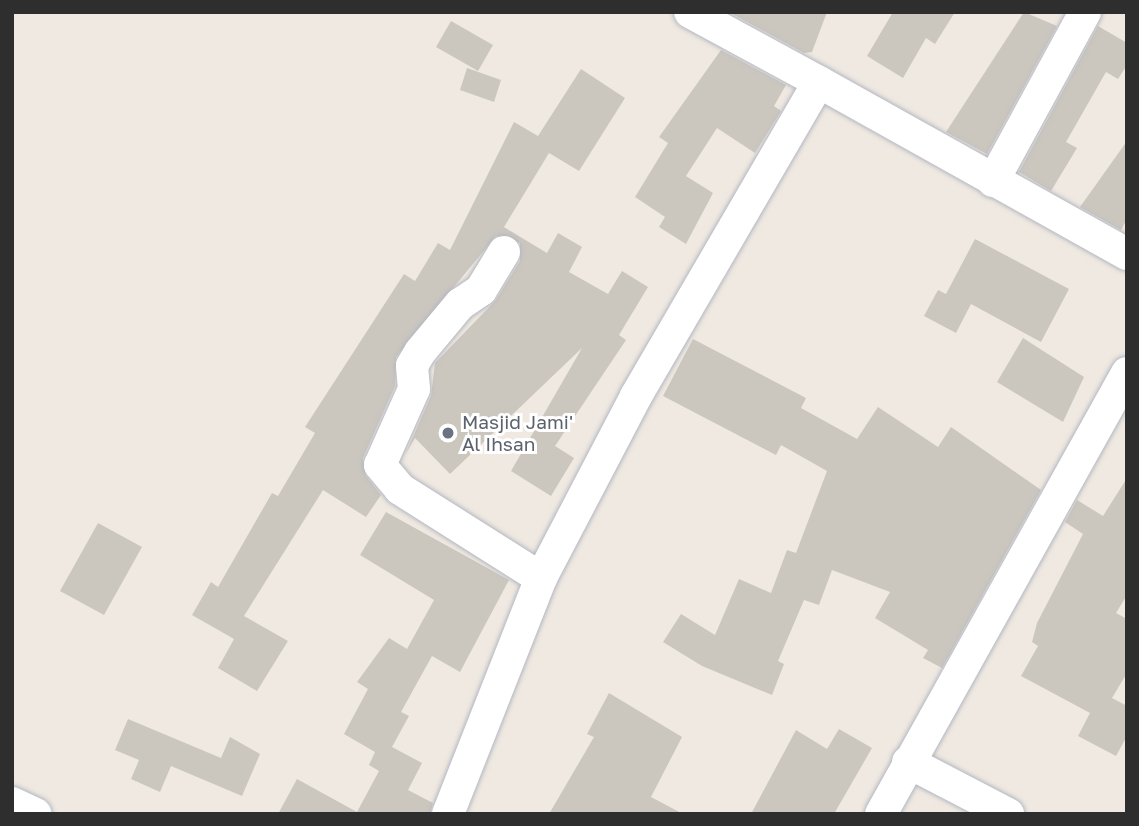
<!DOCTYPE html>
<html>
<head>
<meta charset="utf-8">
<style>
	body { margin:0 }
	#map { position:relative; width:1139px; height:826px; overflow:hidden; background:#efe9e1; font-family:"Golos Text",sans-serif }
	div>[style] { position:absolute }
	.building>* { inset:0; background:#cbc7bf }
	.roads { filter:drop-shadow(0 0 2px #b4b7c1) drop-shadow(0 0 2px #b4b7c1) }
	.minor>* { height:32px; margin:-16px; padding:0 16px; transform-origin:16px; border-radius:16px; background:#fff }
	.dots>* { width:19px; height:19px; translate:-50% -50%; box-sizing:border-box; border:4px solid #fff; border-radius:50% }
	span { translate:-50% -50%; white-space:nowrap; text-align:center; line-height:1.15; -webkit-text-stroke:6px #fff; paint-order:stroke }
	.worship-label { font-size:19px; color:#5b616d }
	.left { translate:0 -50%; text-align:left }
	.frame { position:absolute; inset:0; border:14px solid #2e2e2e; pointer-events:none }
</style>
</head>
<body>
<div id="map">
	<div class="building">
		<div style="clip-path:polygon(729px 12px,827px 12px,812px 52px,804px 53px)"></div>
		<div style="clip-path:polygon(893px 12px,955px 12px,935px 44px,926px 38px,903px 78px,867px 56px)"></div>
		<div style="clip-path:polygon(1024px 12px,1057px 26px,987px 154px,946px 132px)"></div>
		<div style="clip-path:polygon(451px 21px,493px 45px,478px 71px,436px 47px)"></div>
		<div style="clip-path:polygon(1098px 26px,1127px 43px,1127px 65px,1118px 79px,1106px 72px,1066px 142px,1077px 148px,1051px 191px,1019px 172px)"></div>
		<div style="clip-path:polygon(721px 50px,786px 85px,774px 106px,781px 111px,755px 153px,717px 128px,686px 176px,713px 193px,686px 244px,659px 227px,665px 217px,635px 197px,668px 143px,659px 137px)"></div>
		<div style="clip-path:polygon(467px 68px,501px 80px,494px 102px,460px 90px)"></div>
		<div style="clip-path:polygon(581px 69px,625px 98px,579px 171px,549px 153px,504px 227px,547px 253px,558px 233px,582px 247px,569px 272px,608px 294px,622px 271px,648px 287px,619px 335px,626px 340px,555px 446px,574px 458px,551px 496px,511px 471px,582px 348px,450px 474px,415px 438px,406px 453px,431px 396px,435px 363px,496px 300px,520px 261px,520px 243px,496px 236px,396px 357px,395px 386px,363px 458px,366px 476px,381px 495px,366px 517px,323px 490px,244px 616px,288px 641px,257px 691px,218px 668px,234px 639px,192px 615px,211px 582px,218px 587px,272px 493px,278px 496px,315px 433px,305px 427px,404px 274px,415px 281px,438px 243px,450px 250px,514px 122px,538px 136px)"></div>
		<div style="clip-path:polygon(1127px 141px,1127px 219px,1121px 230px,1080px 207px)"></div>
		<div style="clip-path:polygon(975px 239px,1069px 289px,1041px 342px,971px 304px,956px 333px,924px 316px,938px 290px,946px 294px)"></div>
		<div style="clip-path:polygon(1023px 338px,1084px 377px,1063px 422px,997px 382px)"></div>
		<div style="clip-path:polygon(693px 339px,806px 398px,801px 408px,857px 439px,878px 407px,938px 447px,951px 427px,1041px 490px,942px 668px,923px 658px,928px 650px,875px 618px,890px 592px,832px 570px,819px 605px,804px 600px,778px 661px,784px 664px,772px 695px,702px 666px,663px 642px,681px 614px,715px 635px,739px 579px,771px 593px,787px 550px,796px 553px,827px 471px,781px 445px,776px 455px,663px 396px)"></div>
		<div style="clip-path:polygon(1127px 478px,1127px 595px,1116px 613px,1127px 619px,1127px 673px,1112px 698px,1127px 706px,1127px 736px,1116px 756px,1078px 736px,1090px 713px,1021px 676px,1038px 646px,1032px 642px,1037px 623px,1083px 534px,1065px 522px,1077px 500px,1103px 516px)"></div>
		<div style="clip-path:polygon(386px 512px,509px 580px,460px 672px,432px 656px,401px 712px,409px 716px,392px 747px,422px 763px,408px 790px,433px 803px,430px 814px,278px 814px,297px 779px,357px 812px,379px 771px,369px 765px,375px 752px,344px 734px,368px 689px,357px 682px,389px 638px,407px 649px,434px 600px,360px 555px)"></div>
		<div style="clip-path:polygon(98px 523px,142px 547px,104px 615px,60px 591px)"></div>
		<div style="clip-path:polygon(609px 693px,682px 737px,651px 797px,683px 814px,549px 814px,594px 737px,587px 734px)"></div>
		<div style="clip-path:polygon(128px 719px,221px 758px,230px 737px,260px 754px,242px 796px,171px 766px,160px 792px,131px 779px,139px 760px,115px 750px)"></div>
		<div style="clip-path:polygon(839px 729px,872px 748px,834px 814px,751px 814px,796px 730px,827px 749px)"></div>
	</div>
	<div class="roads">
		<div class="minor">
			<div style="left:690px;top:12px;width:147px;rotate:28.5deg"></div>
			<div style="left:993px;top:181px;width:192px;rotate:-61.4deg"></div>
			<div style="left:504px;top:252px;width:44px;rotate:121.2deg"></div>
			<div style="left:481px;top:290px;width:25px;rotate:146deg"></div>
			<div style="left:460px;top:304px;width:62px;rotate:129.8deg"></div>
			<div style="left:420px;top:352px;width:16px;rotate:120deg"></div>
			<div style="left:412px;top:366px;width:23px;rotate:85deg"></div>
			<div style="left:414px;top:389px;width:83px;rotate:114.1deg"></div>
			<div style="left:380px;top:465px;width:31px;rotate:50deg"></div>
			<div style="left:400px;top:489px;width:167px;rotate:32.3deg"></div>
			<div style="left:908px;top:762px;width:113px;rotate:27.5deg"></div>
			<div style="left:12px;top:803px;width:26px;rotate:25deg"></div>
			<div style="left:448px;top:814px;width:254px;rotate:-68.5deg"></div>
			<div style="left:541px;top:578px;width:205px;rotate:-62.4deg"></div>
			<div style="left:636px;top:396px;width:363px;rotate:-59.8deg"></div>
			<div style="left:819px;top:82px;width:353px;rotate:29.2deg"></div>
			<div style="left:881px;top:814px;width:505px;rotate:-60.85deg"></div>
		</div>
	</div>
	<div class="dots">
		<div style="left:448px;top:433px;background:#6b7280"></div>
	</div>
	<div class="worship-label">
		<span class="left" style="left:462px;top:433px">Masjid Jami'<br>Al Ihsan</span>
	</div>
	<div class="frame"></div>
</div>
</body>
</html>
